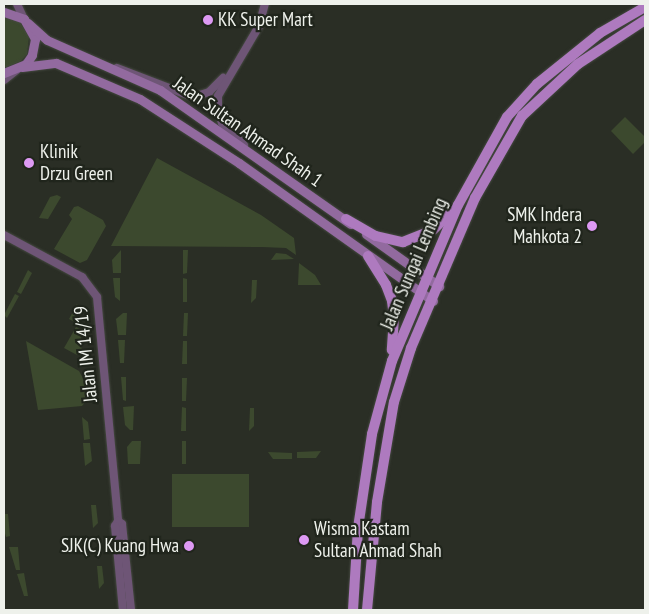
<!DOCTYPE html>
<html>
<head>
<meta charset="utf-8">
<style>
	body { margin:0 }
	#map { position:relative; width:649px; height:614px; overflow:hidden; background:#2a2e25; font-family:"PT Sans Narrow",sans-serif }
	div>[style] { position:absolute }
	.green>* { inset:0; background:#3c492e }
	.roads { filter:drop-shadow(0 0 1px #454941) drop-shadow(0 0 1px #454941) }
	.tertiary>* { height:8px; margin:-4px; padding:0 4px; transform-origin:4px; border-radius:4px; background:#6e5576 }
	.secondary>* { height:9px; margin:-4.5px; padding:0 4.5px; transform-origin:4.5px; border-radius:4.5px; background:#926a9f }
	.primary>* { height:10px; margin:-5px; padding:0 5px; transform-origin:5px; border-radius:5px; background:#ae7abf }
	.dots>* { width:14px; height:14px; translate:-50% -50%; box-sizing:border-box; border:2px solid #20251c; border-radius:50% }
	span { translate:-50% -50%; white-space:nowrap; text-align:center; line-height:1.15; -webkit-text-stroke:4.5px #20251c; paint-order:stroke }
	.poi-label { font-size:19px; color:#eef1eb }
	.left { translate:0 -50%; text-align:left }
	.right { translate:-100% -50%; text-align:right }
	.street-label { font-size:19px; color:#eef1eb }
	.frame { position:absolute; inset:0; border:5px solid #eef1eb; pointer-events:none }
</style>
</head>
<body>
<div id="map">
	<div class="green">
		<div style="clip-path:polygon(4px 17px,20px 22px,29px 37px,27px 54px,21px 61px,7px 67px,4px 67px)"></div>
		<div style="clip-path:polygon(625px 117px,645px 137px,645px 142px,633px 154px,611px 131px)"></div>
		<div style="clip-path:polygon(157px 158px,261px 215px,294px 238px,296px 255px,286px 248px,262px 247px,111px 246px)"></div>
		<div style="clip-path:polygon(57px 195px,61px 197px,48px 219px,39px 218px,50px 197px)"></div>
		<div style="clip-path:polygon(78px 206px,103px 220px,106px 226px,87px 260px,80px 263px,54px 249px,72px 219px,69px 215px,74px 207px)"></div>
		<div style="clip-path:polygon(121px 250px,121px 273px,113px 273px,112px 260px)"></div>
		<div style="clip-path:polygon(183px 250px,188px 250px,187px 273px,183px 274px)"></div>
		<div style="clip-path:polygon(276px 253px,286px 254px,294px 259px,271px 260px)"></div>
		<div style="clip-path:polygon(299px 263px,315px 275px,321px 285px,298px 285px)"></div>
		<div style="clip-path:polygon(28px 270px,32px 273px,21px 294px,17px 292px)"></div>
		<div style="clip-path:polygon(113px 278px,120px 278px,120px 301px,115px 297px)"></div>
		<div style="clip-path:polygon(183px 278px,187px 279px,187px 302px,183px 302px)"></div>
		<div style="clip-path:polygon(252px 280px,257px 280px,256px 298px,251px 303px)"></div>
		<div style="clip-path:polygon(15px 294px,19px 296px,7px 318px,4px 315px)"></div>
		<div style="clip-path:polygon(77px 304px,79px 308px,80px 325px,69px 319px)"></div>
		<div style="clip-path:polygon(123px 313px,127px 313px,126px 335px,118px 335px,116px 319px)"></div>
		<div style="clip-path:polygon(184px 313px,188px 313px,187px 336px,183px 336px)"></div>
		<div style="clip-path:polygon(76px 327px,80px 329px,82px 352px,77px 355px,64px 348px)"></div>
		<div style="clip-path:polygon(118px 340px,125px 340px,124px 363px,120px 363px)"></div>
		<div style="clip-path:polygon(26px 341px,79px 371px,85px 382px,86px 401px,82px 406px,38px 410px)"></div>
		<div style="clip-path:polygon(183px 341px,187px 341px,187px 364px,182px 364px)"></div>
		<div style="clip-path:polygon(121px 377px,126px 377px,126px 401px,123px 400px)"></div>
		<div style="clip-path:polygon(182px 378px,187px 378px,186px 401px,182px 401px)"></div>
		<div style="clip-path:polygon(134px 406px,133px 430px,130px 430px,125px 425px,123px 407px)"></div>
		<div style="clip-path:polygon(182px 407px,186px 408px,186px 431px,181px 431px)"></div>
		<div style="clip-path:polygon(250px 408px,254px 408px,254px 426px,249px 431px)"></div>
		<div style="clip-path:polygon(82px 417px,88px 422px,90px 439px,84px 440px)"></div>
		<div style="clip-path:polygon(132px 441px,141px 441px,140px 464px,128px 464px,127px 447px)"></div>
		<div style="clip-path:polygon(182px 441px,186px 441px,186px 464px,182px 464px)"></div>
		<div style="clip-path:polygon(83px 443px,90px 443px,92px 461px,85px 466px)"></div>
		<div style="clip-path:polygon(321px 451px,316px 458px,297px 458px,297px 452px)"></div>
		<div style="clip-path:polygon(268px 452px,292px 453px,292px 459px,273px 459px)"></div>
		<div style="clip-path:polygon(172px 474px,249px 474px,249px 527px,172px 527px)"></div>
		<div style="clip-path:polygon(91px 505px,96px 505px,98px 523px,93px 528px)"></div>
		<div style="clip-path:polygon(4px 514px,8px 514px,10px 536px,6px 537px,4px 530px)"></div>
		<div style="clip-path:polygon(9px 547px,18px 547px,20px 570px,16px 570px)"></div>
		<div style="clip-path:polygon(97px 566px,102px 566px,104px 583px,99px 589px)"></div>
		<div style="clip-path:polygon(24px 573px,28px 596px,24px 596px,17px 574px)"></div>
	</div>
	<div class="roads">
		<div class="tertiary">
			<div style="left:17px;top:4px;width:17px;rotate:65deg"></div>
			<div style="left:117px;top:68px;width:81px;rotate:20.9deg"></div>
			<div style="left:193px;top:97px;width:17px;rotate:-17deg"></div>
			<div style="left:209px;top:92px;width:20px;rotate:-45deg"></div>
			<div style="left:4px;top:80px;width:16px;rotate:-38deg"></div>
			<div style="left:244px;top:145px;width:31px;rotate:-135deg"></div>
			<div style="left:222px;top:123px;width:13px;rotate:-108deg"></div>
			<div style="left:218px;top:111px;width:15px;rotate:-90deg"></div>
			<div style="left:218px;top:96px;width:81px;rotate:-59.6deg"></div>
			<div style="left:259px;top:26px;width:23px;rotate:-75deg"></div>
			<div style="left:4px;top:235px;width:89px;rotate:28.3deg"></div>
			<div style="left:82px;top:277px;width:25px;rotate:53deg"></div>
			<div style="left:97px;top:297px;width:225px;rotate:84.6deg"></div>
			<div style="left:118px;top:521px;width:5px;rotate:37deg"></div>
			<div style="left:122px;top:524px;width:86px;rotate:84deg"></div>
			<div style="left:118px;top:521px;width:6px;rotate:121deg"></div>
			<div style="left:115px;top:526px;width:84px;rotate:84.6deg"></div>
		</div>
		<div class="secondary">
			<div style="left:4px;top:12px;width:21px;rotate:19deg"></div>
			<div style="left:24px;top:19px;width:23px;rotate:61deg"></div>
			<div style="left:35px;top:39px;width:16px;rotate:101deg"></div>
			<div style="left:32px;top:55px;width:11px;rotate:124deg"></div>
			<div style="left:26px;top:64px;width:24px;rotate:158deg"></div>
			<div style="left:28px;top:23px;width:25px;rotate:42deg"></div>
			<div style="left:47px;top:40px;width:124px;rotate:23.9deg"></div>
			<div style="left:160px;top:90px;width:233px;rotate:35.1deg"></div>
			<div style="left:22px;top:67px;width:34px;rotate:-7deg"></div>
			<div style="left:56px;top:63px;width:91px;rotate:23.2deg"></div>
			<div style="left:140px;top:99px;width:118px;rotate:32.9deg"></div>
			<div style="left:239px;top:163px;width:238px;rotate:35.4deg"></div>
			<div style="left:366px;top:234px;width:90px;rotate:35.5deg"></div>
		</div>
		<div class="primary">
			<div style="left:346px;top:219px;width:34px;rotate:30deg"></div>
			<div style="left:376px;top:236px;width:28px;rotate:13deg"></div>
			<div style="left:403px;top:242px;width:32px;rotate:-22deg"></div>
			<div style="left:433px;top:230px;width:27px;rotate:-45deg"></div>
			<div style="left:368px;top:256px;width:34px;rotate:58deg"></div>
			<div style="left:386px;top:285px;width:17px;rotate:69deg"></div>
			<div style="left:392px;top:301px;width:17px;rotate:83deg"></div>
			<div style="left:394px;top:318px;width:32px;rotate:94deg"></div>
			<div style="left:353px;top:610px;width:82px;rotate:-86.5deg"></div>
			<div style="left:358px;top:528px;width:95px;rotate:-81.5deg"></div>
			<div style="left:372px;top:434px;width:76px;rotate:-74.7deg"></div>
			<div style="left:392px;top:361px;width:169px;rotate:-67.1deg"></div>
			<div style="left:458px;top:205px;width:101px;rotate:-60.9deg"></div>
			<div style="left:507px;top:117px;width:45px;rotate:-47.7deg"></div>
			<div style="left:537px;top:84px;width:81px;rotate:-39deg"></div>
			<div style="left:600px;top:33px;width:52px;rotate:-30deg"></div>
			<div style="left:367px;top:610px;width:108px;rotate:-84.7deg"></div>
			<div style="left:377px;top:502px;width:101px;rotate:-80.4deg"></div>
			<div style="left:394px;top:402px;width:57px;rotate:-72.5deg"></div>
			<div style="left:411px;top:348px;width:163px;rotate:-66.9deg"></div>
			<div style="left:475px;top:198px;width:95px;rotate:-60.2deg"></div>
			<div style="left:522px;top:116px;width:76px;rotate:-42.9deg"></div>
			<div style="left:578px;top:64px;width:80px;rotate:-33.3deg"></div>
		</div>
	</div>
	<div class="dots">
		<div style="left:208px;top:20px;background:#dd99f3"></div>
		<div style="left:29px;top:163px;background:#dd99f3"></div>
		<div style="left:592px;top:226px;background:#dd99f3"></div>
		<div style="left:304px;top:540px;background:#dd99f3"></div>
		<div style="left:189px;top:546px;background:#dd99f3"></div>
	</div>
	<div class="poi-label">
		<span class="left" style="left:218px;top:20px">KK Super Mart</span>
		<span class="left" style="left:40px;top:163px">Klinik<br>Drzu Green</span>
		<span class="right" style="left:582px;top:226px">SMK Indera<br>Mahkota 2</span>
		<span class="left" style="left:314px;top:540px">Wisma Kastam<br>Sultan Ahmad Shah</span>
		<span class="right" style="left:179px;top:546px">SJK(C) Kuang Hwa</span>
	</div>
	<div class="street-label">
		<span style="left:248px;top:132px;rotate:35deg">Jalan Sultan Ahmad Shah 1</span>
		<span style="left:414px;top:264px;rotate:-67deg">Jalan Sungai Lembing</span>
		<span style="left:86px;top:354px;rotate:-96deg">Jalan IM 14/19</span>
	</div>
	<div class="frame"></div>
</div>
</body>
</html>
